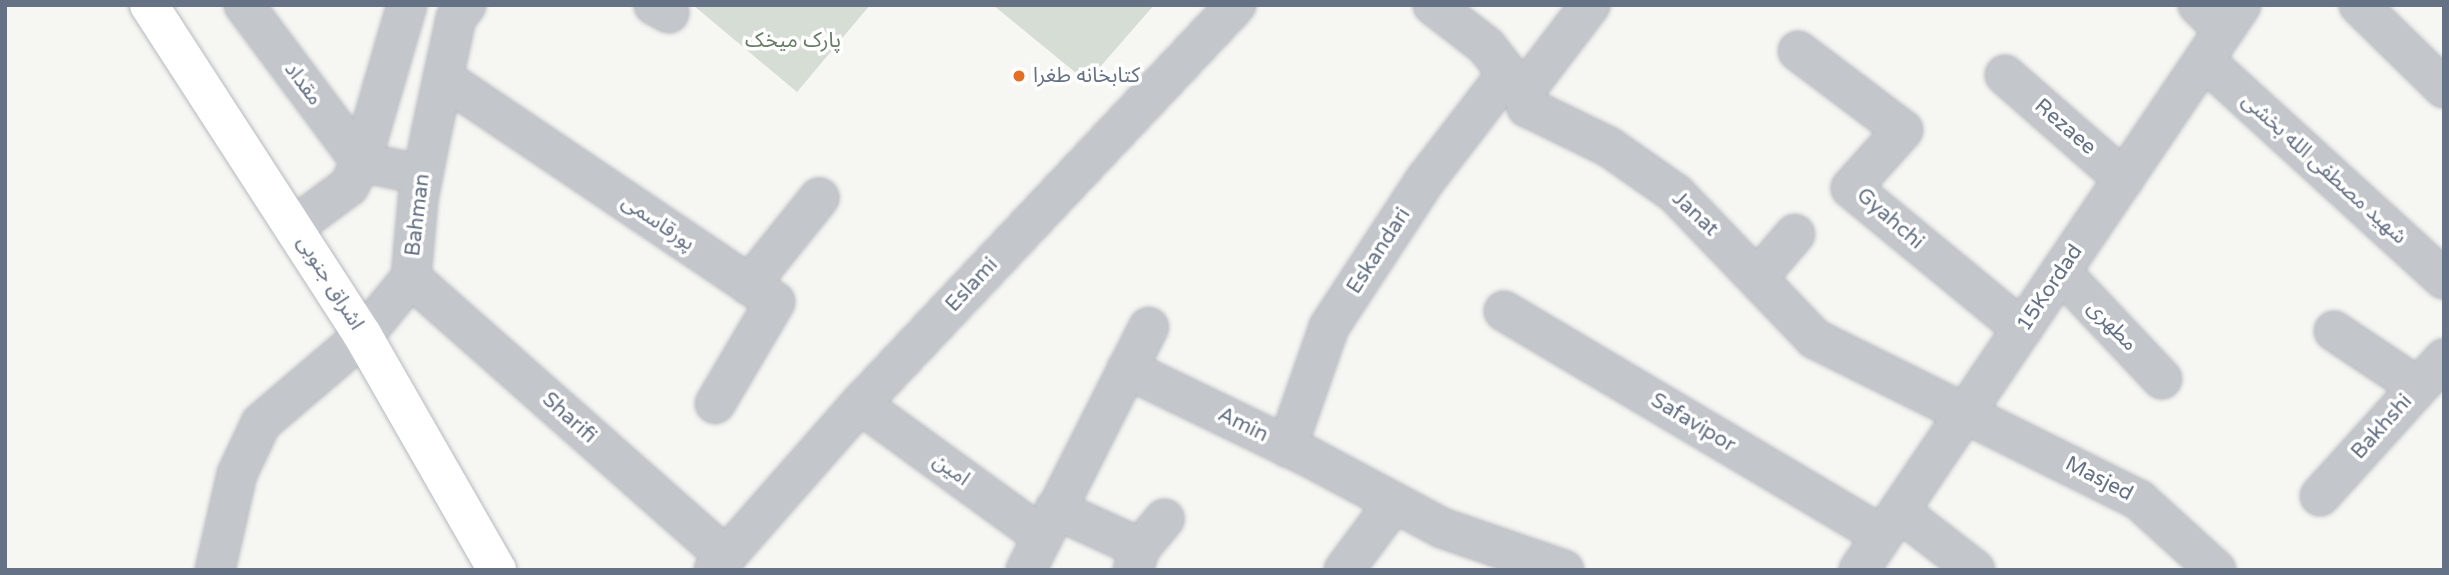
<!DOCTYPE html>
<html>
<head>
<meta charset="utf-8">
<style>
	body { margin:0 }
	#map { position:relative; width:2449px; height:575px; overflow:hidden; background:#f6f6f3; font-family:"Varela Round","Noto Sans Arabic",sans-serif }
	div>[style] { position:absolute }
	.green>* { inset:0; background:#d6ddd4 }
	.roads { filter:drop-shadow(0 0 2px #b6b9bf) drop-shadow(0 0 2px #b6b9bf) }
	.minor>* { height:38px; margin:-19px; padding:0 19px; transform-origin:19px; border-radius:19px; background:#c3c6ca }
	.tertiary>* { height:38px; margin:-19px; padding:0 19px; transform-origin:19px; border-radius:19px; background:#c3c6ca }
	.secondary>* { height:38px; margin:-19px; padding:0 19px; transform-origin:19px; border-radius:19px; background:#fff }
	.dots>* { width:19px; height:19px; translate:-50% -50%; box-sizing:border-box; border:4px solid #fff; border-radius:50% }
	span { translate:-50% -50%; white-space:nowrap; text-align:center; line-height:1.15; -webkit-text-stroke:7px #fff; paint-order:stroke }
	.park-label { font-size:21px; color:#657b64 }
	.poi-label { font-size:21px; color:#657184 }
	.left { translate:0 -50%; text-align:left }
	.street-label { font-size:21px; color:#657184 }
	.frame { position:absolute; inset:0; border:7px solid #657184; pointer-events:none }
</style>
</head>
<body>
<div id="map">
	<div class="green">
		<div style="clip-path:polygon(693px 5px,870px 5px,797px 92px)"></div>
		<div style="clip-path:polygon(993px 5px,1154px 5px,1087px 82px)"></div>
	</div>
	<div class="roads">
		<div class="minor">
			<div style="left:244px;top:5px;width:196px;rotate:53.3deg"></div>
			<div style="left:654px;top:5px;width:17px;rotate:28deg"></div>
			<div style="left:1433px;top:5px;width:67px;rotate:37.7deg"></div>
			<div style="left:1486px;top:46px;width:60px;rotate:51.8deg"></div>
			<div style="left:1523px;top:93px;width:15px;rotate:74deg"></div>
			<div style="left:1527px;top:107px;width:91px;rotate:26deg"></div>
			<div style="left:1609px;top:147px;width:82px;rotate:35deg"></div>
			<div style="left:1676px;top:194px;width:201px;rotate:46.2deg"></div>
			<div style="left:1815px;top:339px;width:362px;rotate:26.4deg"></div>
			<div style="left:2139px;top:500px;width:104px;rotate:42.3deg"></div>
			<div style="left:2198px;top:5px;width:36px;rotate:44deg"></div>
			<div style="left:2359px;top:5px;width:119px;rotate:44.3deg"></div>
			<div style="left:1798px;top:51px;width:131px;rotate:37deg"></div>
			<div style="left:1903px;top:130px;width:78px;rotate:131.9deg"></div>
			<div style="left:1851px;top:188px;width:222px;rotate:39.5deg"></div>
			<div style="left:2204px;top:60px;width:325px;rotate:42.4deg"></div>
			<div style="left:2005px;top:75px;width:158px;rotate:41.2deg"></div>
			<div style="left:443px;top:78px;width:400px;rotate:34deg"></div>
			<div style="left:775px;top:302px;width:118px;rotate:120.5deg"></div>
			<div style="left:1523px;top:93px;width:111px;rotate:-52.7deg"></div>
			<div style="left:2061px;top:272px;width:147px;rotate:46.7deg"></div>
			<div style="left:1759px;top:276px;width:55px;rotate:-49.4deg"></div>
			<div style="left:411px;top:278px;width:421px;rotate:41.5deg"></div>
			<div style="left:749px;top:285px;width:112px;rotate:-51.2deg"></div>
			<div style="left:1504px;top:311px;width:439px;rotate:30.7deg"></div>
			<div style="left:2334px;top:331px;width:101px;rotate:33.7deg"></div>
			<div style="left:1127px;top:369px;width:202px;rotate:25.8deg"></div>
			<div style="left:1309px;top:457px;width:151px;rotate:28.1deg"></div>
			<div style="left:1442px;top:528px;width:129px;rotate:19deg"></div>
			<div style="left:860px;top:404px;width:226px;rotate:36deg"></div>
			<div style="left:1287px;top:447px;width:127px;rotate:-70.7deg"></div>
			<div style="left:1329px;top:327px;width:177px;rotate:-56.8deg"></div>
			<div style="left:1426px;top:179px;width:131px;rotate:-52.4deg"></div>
			<div style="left:2320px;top:496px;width:185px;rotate:-47.9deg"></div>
			<div style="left:1055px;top:509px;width:94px;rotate:24.6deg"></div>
			<div style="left:1899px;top:511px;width:96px;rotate:37.8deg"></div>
			<div style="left:714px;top:570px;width:221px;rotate:-48.7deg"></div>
			<div style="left:860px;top:404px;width:548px;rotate:-46.7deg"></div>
			<div style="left:1026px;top:570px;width:272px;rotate:-63.2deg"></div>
			<div style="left:1133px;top:570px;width:23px;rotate:-72deg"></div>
			<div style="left:1140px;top:548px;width:38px;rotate:-50deg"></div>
			<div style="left:1344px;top:570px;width:84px;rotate:-53.3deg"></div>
		</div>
		<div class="tertiary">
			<div style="left:361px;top:162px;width:63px;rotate:11.8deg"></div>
			<div style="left:295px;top:226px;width:67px;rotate:-36.5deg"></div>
			<div style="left:349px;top:186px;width:27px;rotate:-63deg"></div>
			<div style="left:361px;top:162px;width:164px;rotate:-73.7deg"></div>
			<div style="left:215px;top:570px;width:98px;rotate:-77.1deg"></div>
			<div style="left:237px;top:474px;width:56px;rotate:-64.8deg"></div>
			<div style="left:261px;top:423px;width:134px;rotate:-40.5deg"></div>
			<div style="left:363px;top:336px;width:75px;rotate:-50.4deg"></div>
			<div style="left:411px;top:278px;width:79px;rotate:-84.9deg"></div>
			<div style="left:418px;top:199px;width:71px;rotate:-78.7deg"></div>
			<div style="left:432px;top:129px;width:114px;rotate:-77.8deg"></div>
			<div style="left:456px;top:18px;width:16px;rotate:-52deg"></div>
			<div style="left:1859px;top:570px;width:682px;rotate:-55.94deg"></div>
		</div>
		<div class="secondary">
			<div style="left:149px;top:5px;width:394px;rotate:57.1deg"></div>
			<div style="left:363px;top:336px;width:270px;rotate:60.2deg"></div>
		</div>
	</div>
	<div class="dots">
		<div style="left:1019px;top:76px;background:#e56f24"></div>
	</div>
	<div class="park-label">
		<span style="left:793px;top:41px">پارک میخک</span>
	</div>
	<div class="poi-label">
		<span class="left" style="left:1033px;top:76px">کتابخانه طغرا</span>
	</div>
	<div class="street-label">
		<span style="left:303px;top:84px;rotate:53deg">مقداد</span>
		<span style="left:2065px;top:127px;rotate:41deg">Rezaee</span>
		<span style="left:2324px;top:169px;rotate:42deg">شهید مصطفی الله بخشی</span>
		<span style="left:1695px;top:214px;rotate:43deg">Janat</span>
		<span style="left:418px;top:215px;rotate:-83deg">Bahman</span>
		<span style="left:1890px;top:219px;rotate:41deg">Gyahchi</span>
		<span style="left:658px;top:223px;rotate:34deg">پورقاسمی</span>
		<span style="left:1379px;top:251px;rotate:-57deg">Eskandari</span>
		<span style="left:330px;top:283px;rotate:58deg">اشراق جنوبی</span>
		<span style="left:972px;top:285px;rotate:-47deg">Eslami</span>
		<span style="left:2050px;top:288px;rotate:-56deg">15Kordad</span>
		<span style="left:2112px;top:326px;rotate:46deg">مطهری</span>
		<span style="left:569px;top:418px;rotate:42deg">Sharifi</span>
		<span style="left:1693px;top:423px;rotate:31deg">Safavipor</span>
		<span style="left:1243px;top:425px;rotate:26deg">Amin</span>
		<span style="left:2382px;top:427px;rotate:-48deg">Bakhshi</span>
		<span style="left:951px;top:470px;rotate:36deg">امین</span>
		<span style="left:2099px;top:479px;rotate:27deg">Masjed</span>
	</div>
	<div class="frame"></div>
</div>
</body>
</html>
